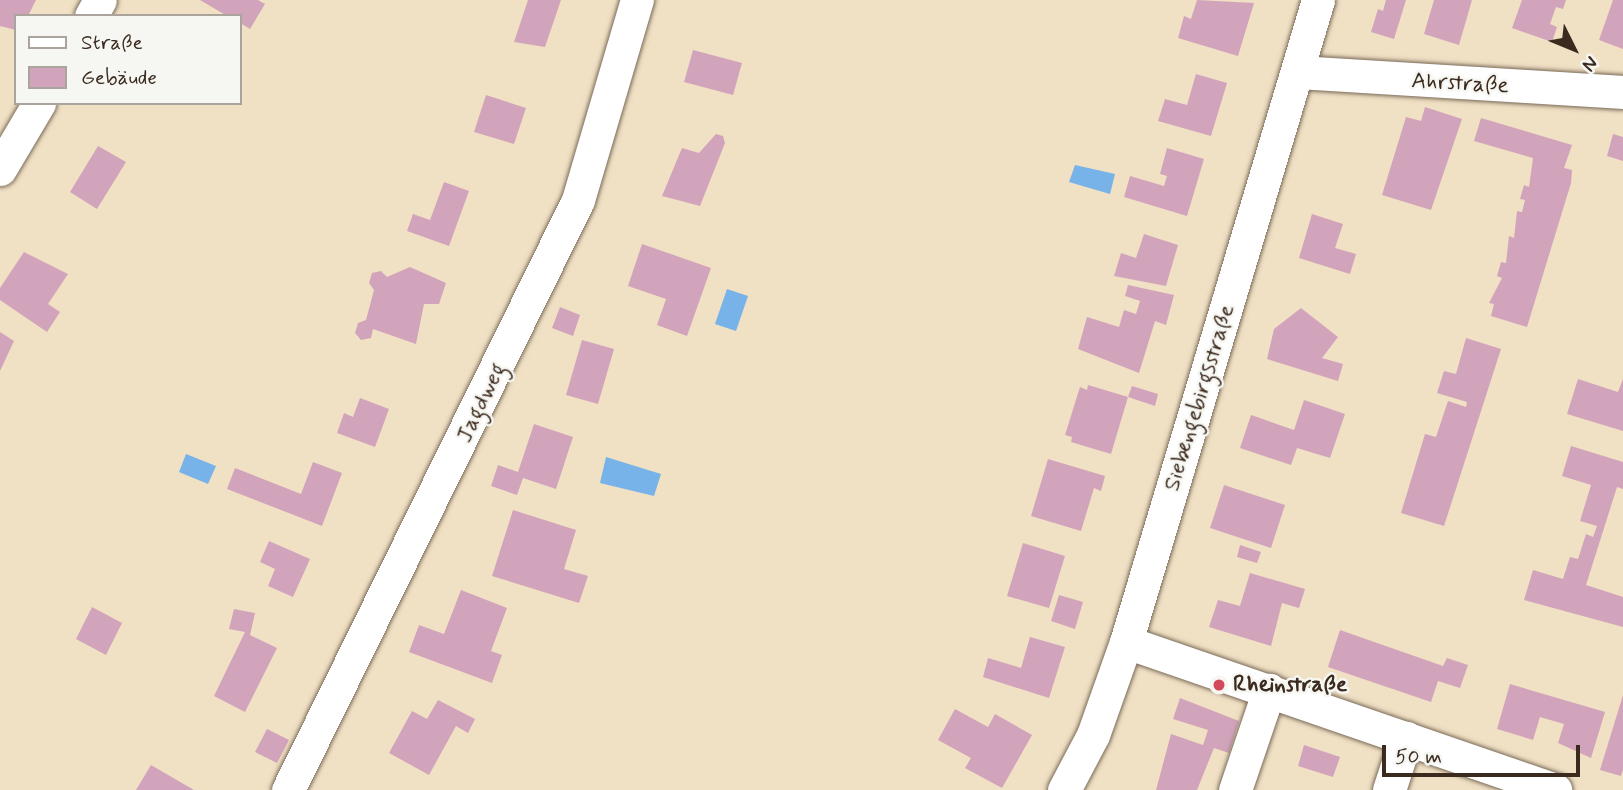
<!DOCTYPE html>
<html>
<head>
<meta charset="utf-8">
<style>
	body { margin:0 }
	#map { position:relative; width:1623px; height:790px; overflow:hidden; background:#f0e0c4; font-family:Mynerve,sans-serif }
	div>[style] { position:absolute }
	.water>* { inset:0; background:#77b2e8 }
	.building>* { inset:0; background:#d2a4bb }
	.roads { filter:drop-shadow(0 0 2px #7a6a58) drop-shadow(0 0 2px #7a6a58) }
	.minor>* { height:33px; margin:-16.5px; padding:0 16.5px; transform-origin:16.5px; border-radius:16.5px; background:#fff }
	.dots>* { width:19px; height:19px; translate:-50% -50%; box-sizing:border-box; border:4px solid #f6f6f2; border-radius:50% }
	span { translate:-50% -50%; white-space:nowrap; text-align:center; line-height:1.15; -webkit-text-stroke:5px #f6f6f2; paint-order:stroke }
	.street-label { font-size:23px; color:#3b2a1e }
	.poi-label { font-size:23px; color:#3b2a1e; font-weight:700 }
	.left { translate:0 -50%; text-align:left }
	.legend { position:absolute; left:14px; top:14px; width:228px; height:91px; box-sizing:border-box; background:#f6f6f2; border:2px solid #aba49d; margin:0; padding:9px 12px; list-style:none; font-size:21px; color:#3b2a1e }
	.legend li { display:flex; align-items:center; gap:14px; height:35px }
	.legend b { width:35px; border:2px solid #aba49d }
	.north { position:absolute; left:1539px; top:14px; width:70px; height:70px; -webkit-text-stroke:5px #f6f6f2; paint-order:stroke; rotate:133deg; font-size:19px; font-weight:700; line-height:28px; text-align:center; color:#3b2a1e }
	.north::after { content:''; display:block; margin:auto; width:24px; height:32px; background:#3b2a1e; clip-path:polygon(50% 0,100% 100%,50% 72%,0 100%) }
	.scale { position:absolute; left:1382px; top:745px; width:198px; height:32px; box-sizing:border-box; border:4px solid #3b2a1e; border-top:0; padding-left:9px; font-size:21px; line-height:24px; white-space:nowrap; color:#3b2a1e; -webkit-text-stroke:5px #f6f6f2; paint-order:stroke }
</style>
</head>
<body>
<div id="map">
	<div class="water">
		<div style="clip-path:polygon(1075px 165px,1115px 174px,1110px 194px,1069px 182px)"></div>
		<div style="clip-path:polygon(727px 289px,748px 296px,736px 331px,715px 324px)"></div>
		<div style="clip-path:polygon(186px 454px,216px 466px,208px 484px,179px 472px)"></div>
		<div style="clip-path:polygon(606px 457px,661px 474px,654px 496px,600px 483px)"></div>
	</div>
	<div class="building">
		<div style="clip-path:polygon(0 0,36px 0,28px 16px,16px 16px,16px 30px,0 26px)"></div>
		<div style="clip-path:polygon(200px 0,258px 0,265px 4px,250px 29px,240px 23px,240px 16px,227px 16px)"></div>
		<div style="clip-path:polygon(528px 0,561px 0,545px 47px,514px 42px)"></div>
		<div style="clip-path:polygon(1197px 0,1254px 3px,1238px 56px,1178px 38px,1184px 16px,1191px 19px)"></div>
		<div style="clip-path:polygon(1386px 0,1406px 0,1394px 39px,1371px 32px,1378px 9px,1383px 11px)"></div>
		<div style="clip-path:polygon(1434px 0,1472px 0,1459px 45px,1424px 34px)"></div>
		<div style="clip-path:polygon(1522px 0,1566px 0,1563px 9px,1556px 7px,1550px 24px,1557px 27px,1552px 42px,1512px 28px)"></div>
		<div style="clip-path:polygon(1613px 0,1623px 0,1623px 49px,1599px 40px)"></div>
		<div style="clip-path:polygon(693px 50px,742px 63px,733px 95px,684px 82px)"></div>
		<div style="clip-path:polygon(1196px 74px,1227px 83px,1211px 136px,1158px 121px,1165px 99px,1187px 105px)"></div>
		<div style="clip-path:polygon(486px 95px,526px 108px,514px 144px,474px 132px)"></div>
		<div style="clip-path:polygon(1425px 107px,1462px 119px,1431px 210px,1382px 195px,1406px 117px,1421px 121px)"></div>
		<div style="clip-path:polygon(1481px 118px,1572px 145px,1564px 168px,1572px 170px,1571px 183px,1527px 327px,1491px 316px,1494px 304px,1489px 303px,1502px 278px,1497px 276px,1501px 262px,1506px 263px,1509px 236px,1514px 238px,1517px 211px,1522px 212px,1525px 200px,1520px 199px,1524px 185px,1529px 187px,1533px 158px,1474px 141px)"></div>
		<div style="clip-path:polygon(716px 134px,723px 136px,725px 143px,700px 206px,662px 196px,682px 148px,699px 153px)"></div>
		<div style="clip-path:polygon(1613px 134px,1623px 137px,1623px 161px,1607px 156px)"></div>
		<div style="clip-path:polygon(98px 146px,126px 162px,97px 209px,70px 192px)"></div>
		<div style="clip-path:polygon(1167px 148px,1204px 159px,1187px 216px,1124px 197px,1130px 176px,1164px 186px,1167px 176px,1160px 174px)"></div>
		<div style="clip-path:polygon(444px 182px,469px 191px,449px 246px,407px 231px,413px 214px,430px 220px)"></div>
		<div style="clip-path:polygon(1312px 214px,1343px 224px,1335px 248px,1356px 254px,1350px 274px,1299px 258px)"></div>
		<div style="clip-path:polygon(1144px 234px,1178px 245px,1166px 286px,1114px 276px,1121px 253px,1136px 258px)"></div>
		<div style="clip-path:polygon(642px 244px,711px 268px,687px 336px,657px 325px,666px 299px,628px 286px)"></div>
		<div style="clip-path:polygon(24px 252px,68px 274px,48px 304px,60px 312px,47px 332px,0 300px,0 288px)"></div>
		<div style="clip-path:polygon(410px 267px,446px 283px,439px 304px,424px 304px,416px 344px,373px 329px,371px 338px,361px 340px,355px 333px,358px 323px,366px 320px,374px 290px,369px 283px,372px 273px,381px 271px,387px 277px)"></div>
		<div style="clip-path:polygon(1128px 285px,1174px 295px,1166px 325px,1155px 321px,1139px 373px,1078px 349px,1087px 317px,1119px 327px,1124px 310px,1136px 314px,1140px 301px,1125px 296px)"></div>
		<div style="clip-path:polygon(560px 307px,580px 315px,573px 336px,552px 328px)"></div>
		<div style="clip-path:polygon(1301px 308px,1338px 337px,1322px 358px,1343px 364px,1338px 381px,1267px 359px,1274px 329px)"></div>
		<div style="clip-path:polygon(0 332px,14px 341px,0 371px)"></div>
		<div style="clip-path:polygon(1466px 338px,1501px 349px,1444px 526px,1401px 513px,1425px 434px,1436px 437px,1448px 401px,1466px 407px,1467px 402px,1437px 393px,1444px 371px,1456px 374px)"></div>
		<div style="clip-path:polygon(582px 340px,614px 349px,598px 404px,566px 395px)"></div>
		<div style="clip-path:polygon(1578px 379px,1618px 392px,1623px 379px,1623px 431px,1567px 414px)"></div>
		<div style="clip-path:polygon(1088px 385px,1128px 397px,1111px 454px,1071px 442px,1072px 437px,1065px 435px,1080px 387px,1087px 390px)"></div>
		<div style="clip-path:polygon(1132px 386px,1158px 394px,1155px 406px,1128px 397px)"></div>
		<div style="clip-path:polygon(360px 398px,389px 409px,375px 447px,337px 433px,344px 413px,353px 417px)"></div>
		<div style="clip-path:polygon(1304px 400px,1345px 414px,1330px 458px,1297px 448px,1291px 465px,1240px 448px,1251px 415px,1294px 430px)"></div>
		<div style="clip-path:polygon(534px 424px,573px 437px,556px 489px,523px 478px,517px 495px,491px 486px,498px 465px,518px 472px)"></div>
		<div style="clip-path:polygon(1571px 446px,1623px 462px,1623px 489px,1617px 487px,1586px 585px,1623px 597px,1623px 627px,1524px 600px,1533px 570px,1563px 579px,1570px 557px,1578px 559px,1586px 534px,1593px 537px,1597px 526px,1580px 521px,1591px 485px,1562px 476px)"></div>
		<div style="clip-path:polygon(1048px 459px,1105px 476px,1101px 491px,1094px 488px,1081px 531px,1031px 516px)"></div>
		<div style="clip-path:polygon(313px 462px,342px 473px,322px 526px,227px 489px,235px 468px,301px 494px)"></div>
		<div style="clip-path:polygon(1224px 485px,1285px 505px,1271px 548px,1210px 528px)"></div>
		<div style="clip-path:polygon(513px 510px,576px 530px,564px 569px,588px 576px,579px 603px,492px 576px)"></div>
		<div style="clip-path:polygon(269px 541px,310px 559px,293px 597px,268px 586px,275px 569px,260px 562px)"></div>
		<div style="clip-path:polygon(1023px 543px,1065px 556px,1049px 608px,1007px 596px)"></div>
		<div style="clip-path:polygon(1240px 545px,1261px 552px,1257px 563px,1237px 557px)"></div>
		<div style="clip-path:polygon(1250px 573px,1305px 589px,1299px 608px,1282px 603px,1271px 646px,1209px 627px,1218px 600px,1240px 606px)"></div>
		<div style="clip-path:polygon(461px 590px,507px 608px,491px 651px,502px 655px,492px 683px,409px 652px,419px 625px,444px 634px)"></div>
		<div style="clip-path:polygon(1059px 595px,1083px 602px,1075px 629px,1051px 621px)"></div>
		<div style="clip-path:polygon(92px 607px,122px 623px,106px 655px,76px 639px)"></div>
		<div style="clip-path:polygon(234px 609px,255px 613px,250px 635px,277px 648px,245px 712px,214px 696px,245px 632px,229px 629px)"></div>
		<div style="clip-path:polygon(1340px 630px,1443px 666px,1447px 658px,1468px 665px,1460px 688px,1438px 681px,1431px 702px,1328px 667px)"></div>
		<div style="clip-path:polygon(1030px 637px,1065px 647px,1049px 698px,983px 677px,988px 658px,1021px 668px)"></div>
		<div style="clip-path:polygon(1510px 684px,1605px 712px,1591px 758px,1558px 743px,1564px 724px,1540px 717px,1533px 740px,1497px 729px)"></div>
		<div style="clip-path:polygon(1623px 695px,1623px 770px,1621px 776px,1600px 770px)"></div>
		<div style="clip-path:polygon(1180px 698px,1239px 721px,1229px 753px,1214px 748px,1197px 790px,1156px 790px,1171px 734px,1203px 745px,1208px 730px,1173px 719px)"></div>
		<div style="clip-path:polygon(438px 700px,475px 719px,468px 733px,456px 726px,429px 775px,389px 753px,412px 711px,427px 719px)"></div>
		<div style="clip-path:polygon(955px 709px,988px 727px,995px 714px,1032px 735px,1002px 788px,965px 768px,971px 758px,938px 740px)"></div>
		<div style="clip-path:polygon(267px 729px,289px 740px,277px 763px,255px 752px)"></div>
		<div style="clip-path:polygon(1304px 745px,1340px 757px,1333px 777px,1298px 766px)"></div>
		<div style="clip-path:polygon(151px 765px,194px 790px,136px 790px)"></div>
	</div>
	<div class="roads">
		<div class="minor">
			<div style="left:91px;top:16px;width:18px;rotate:-61deg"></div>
			<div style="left:1298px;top:72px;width:326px;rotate:3.5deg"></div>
			<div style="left:0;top:169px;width:77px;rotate:-59.4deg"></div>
			<div style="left:1126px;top:642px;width:454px;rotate:19deg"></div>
			<div style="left:288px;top:790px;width:657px;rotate:-63.82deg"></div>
			<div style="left:578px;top:200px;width:209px;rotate:-73.6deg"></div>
			<div style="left:1064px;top:790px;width:62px;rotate:-62.2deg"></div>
			<div style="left:1093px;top:735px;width:99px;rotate:-70.5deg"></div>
			<div style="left:1126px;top:642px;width:670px;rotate:-73.35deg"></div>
			<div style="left:1235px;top:790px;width:106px;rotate:-71.2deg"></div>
			<div style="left:1389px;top:790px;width:55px;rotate:-71.9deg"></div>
		</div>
	</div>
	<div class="dots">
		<div style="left:1219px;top:685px;background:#d1495b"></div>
	</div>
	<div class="street-label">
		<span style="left:1460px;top:84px;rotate:3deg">Ahrstraße</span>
		<span style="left:1200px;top:398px;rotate:-73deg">Siebengebirgsstraße</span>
		<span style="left:482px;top:403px;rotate:-64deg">Jagdweg</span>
	</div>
	<div class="poi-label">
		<span class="left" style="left:1233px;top:685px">Rheinstraße</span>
	</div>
	<ul class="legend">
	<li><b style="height:9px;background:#fff"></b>Straße</li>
	<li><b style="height:19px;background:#d2a4bb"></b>Gebäude</li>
	</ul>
	<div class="north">N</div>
	<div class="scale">50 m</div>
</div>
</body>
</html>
